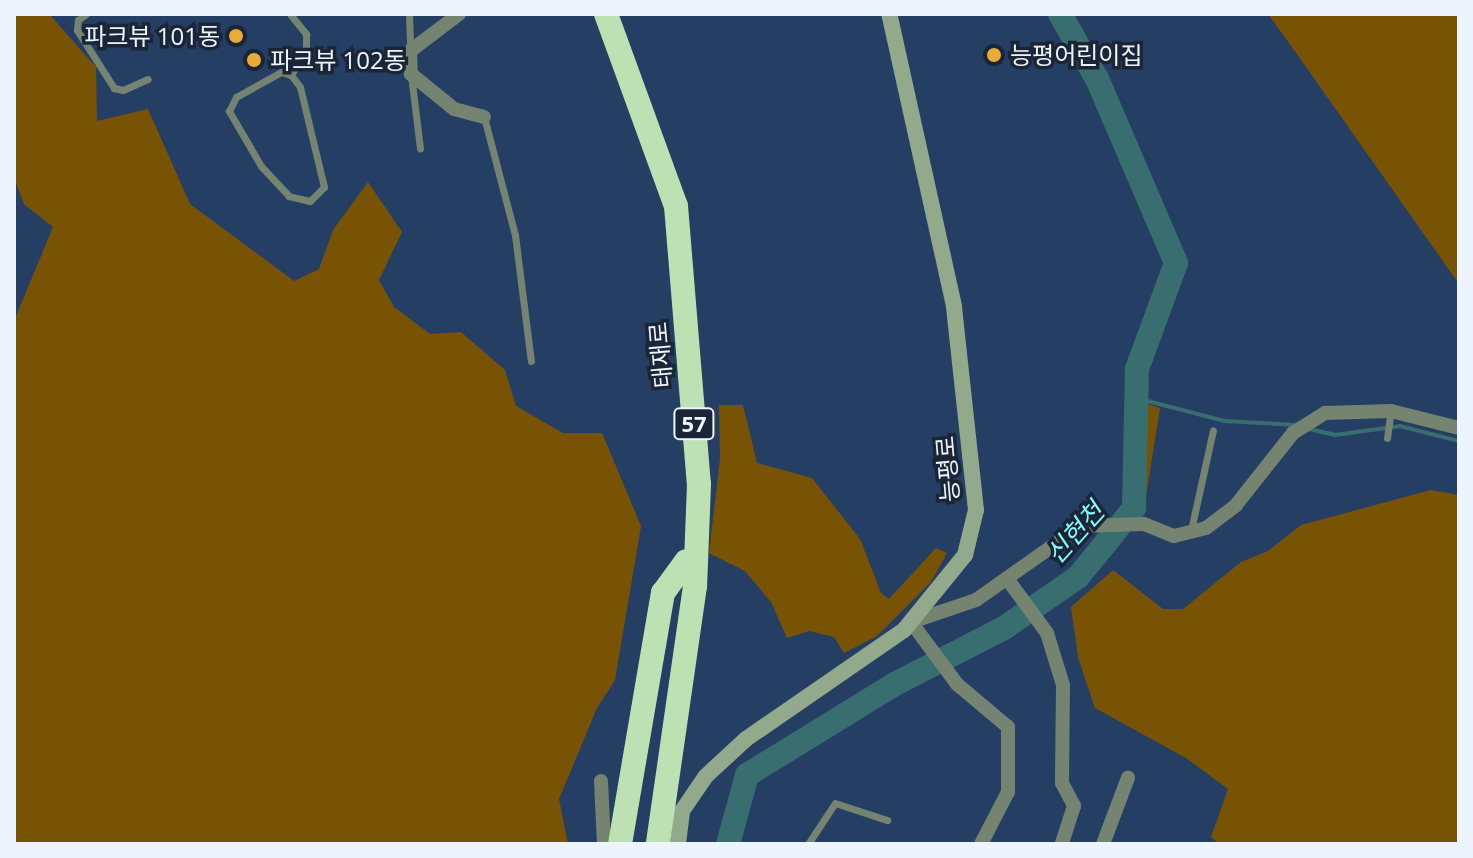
<!DOCTYPE html>
<html>
<head>
<meta charset="utf-8">
<style>
	body { margin:0 }
	#map { position:relative; width:1473px; height:858px; overflow:hidden; background:#253f64; font-family:"Open Sans","Noto Sans KR",sans-serif }
	div>[style] { position:absolute }
	.green>* { inset:0; background:#795304 }
	.stream>* { height:4px; margin:-2px; padding:0 2px; transform-origin:2px; border-radius:2px; background:#386e70 }
	.river>* { height:24px; margin:-12px; padding:0 12px; transform-origin:12px; border-radius:12px; background:#386e70 }
	.lane>* { height:7px; margin:-3.5px; padding:0 3.5px; transform-origin:3.5px; border-radius:3.5px; background:#758371 }
	.street>* { height:14px; margin:-7px; padding:0 7px; transform-origin:7px; border-radius:7px; background:#758371 }
	.secondary>* { height:16px; margin:-8px; padding:0 8px; transform-origin:8px; border-radius:8px; background:#93a98c }
	.highway>* { height:24px; margin:-12px; padding:0 12px; transform-origin:12px; border-radius:12px; background:#bee1b3 }
	.dots>* { width:22px; height:22px; translate:-50% -50%; box-sizing:border-box; border:4px solid #1a2637; border-radius:50% }
	span { translate:-50% -50%; white-space:nowrap; text-align:center; line-height:1.15; -webkit-text-stroke:7px #1a2637; paint-order:stroke }
	.shield-label span { padding:2px 6px; background:#1a2637; border:2px solid; border-radius:6px; -webkit-text-stroke-width:0 }
	.shield-label { font-size:22px; color:#edf4fd; font-weight:700 }
	.poi-label { font-size:24px; color:#edf4fd }
	.right { translate:-100% -50%; text-align:right }
	.left { translate:0 -50%; text-align:left }
	.street-label { font-size:24px; color:#edf4fd }
	.water-label { font-size:26px; color:#86f9fc; font-style:italic }
	.frame { position:absolute; inset:0; border:16px solid #edf4fd; pointer-events:none }
</style>
</head>
<body>
<div id="map">
	<div class="green">
		<div style="clip-path:polygon(14px 14px,49px 14px,96px 67px,97px 121px,148px 109px,190px 204px,294px 281px,319px 269px,333px 230px,368px 182px,402px 232px,379px 280px,394px 307px,430px 334px,461px 332px,505px 370px,516px 406px,563px 433px,602px 433px,641px 526px,615px 680px,597px 708px,559px 799px,568px 844px,14px 844px,14px 321px,53px 227px,24px 204px,14px 178px)"></div>
		<div style="clip-path:polygon(1268px 14px,1459px 14px,1459px 284px,1294px 50px)"></div>
		<div style="clip-path:polygon(1138px 401px,1160px 408px,1143px 515px,1134px 514px)"></div>
		<div style="clip-path:polygon(719px 405px,743px 405px,757px 463px,812px 478px,860px 539px,881px 593px,889px 599px,936px 548px,947px 553px,931px 582px,877px 636px,844px 653px,834px 637px,809px 631px,787px 638px,771px 602px,745px 571px,709px 553px,720px 459px)"></div>
		<div style="clip-path:polygon(1431px 490px,1459px 495px,1459px 844px,1219px 844px,1211px 837px,1228px 789px,1186px 758px,1095px 708px,1078px 657px,1071px 607px,1113px 570px,1163px 609px,1183px 609px,1241px 562px,1268px 551px,1301px 525px)"></div>
	</div>
	<div class="stream">
		<div style="left:1136px;top:398px;width:91px;rotate:14.6deg"></div>
		<div style="left:1224px;top:421px;width:73px;rotate:3.1deg"></div>
		<div style="left:1309px;top:429px;width:27px;rotate:13deg"></div>
		<div style="left:1335px;top:435px;width:66px;rotate:-7.9deg"></div>
		<div style="left:1400px;top:426px;width:61px;rotate:14.3deg"></div>
	</div>
	<div class="river">
		<div style="left:728px;top:844px;width:72px;rotate:-74.6deg"></div>
		<div style="left:747px;top:775px;width:174px;rotate:-31.6deg"></div>
		<div style="left:895px;top:684px;width:123px;rotate:-27.2deg"></div>
		<div style="left:1004px;top:628px;width:90px;rotate:-34.6deg"></div>
		<div style="left:1078px;top:577px;width:89px;rotate:-50.9deg"></div>
		<div style="left:1134px;top:508px;width:139px;rotate:-88.8deg"></div>
		<div style="left:1137px;top:369px;width:113px;rotate:-69.8deg"></div>
		<div style="left:1176px;top:263px;width:200px;rotate:-113.2deg"></div>
		<div style="left:1097px;top:79px;width:75px;rotate:-119.6deg"></div>
	</div>
	<div class="lane">
		<div style="left:86px;top:14px;width:10px;rotate:143deg"></div>
		<div style="left:78px;top:20px;width:10px;rotate:96deg"></div>
		<div style="left:77px;top:30px;width:69px;rotate:57.5deg"></div>
		<div style="left:114px;top:88px;width:9px;rotate:13deg"></div>
		<div style="left:123px;top:90px;width:27px;rotate:-24deg"></div>
		<div style="left:290px;top:14px;width:26px;rotate:51deg"></div>
		<div style="left:306px;top:34px;width:15px;rotate:90deg"></div>
		<div style="left:306px;top:49px;width:30px;rotate:120deg"></div>
		<div style="left:409px;top:14px;width:37px;rotate:88deg"></div>
		<div style="left:281px;top:72px;width:10px;rotate:17deg"></div>
		<div style="left:291px;top:75px;width:15px;rotate:53deg"></div>
		<div style="left:300px;top:87px;width:103px;rotate:76.5deg"></div>
		<div style="left:324px;top:187px;width:20px;rotate:135deg"></div>
		<div style="left:310px;top:201px;width:22px;rotate:-167deg"></div>
		<div style="left:289px;top:196px;width:41px;rotate:-133deg"></div>
		<div style="left:261px;top:166px;width:64px;rotate:-120.2deg"></div>
		<div style="left:229px;top:111px;width:16px;rotate:-63deg"></div>
		<div style="left:236px;top:97px;width:51px;rotate:-29.1deg"></div>
		<div style="left:411px;top:75px;width:74px;rotate:83deg"></div>
		<div style="left:484px;top:117px;width:122px;rotate:75.3deg"></div>
		<div style="left:515px;top:235px;width:127px;rotate:82.8deg"></div>
		<div style="left:1387px;top:438px;width:27px;rotate:-82deg"></div>
		<div style="left:1191px;top:530px;width:102px;rotate:-77.6deg"></div>
		<div style="left:808px;top:844px;width:49px;rotate:-56.6deg"></div>
		<div style="left:835px;top:803px;width:55px;rotate:18.1deg"></div>
	</div>
	<div class="street">
		<div style="left:459px;top:14px;width:61px;rotate:142.9deg"></div>
		<div style="left:410px;top:51px;width:23px;rotate:88deg"></div>
		<div style="left:411px;top:74px;width:55px;rotate:39.1deg"></div>
		<div style="left:454px;top:109px;width:31px;rotate:15deg"></div>
		<div style="left:1008px;top:580px;width:66px;rotate:53.7deg"></div>
		<div style="left:1047px;top:633px;width:54px;rotate:72.9deg"></div>
		<div style="left:1063px;top:685px;width:98px;rotate:90.6deg"></div>
		<div style="left:1062px;top:783px;width:26px;rotate:62deg"></div>
		<div style="left:1074px;top:806px;width:40px;rotate:108deg"></div>
		<div style="left:601px;top:781px;width:63px;rotate:87.3deg"></div>
		<div style="left:981px;top:844px;width:59px;rotate:-62.6deg"></div>
		<div style="left:1008px;top:792px;width:65px;rotate:-90deg"></div>
		<div style="left:1008px;top:727px;width:67px;rotate:-139.9deg"></div>
		<div style="left:957px;top:684px;width:77px;rotate:-126.6deg"></div>
		<div style="left:911px;top:622px;width:69px;rotate:-18.7deg"></div>
		<div style="left:976px;top:600px;width:128px;rotate:-35.2deg"></div>
		<div style="left:1081px;top:526px;width:63px;rotate:-1.8deg"></div>
		<div style="left:1144px;top:524px;width:32px;rotate:22deg"></div>
		<div style="left:1174px;top:536px;width:33px;rotate:-14deg"></div>
		<div style="left:1206px;top:528px;width:38px;rotate:-37deg"></div>
		<div style="left:1236px;top:505px;width:92px;rotate:-51.6deg"></div>
		<div style="left:1293px;top:433px;width:38px;rotate:-32deg"></div>
		<div style="left:1325px;top:413px;width:66px;rotate:-1.7deg"></div>
		<div style="left:1391px;top:411px;width:70px;rotate:14deg"></div>
		<div style="left:1103px;top:844px;width:71px;rotate:-69.3deg"></div>
	</div>
	<div class="secondary">
		<div style="left:678px;top:844px;width:33px;rotate:-83deg"></div>
		<div style="left:682px;top:811px;width:42px;rotate:-55.6deg"></div>
		<div style="left:706px;top:776px;width:54px;rotate:-42.8deg"></div>
		<div style="left:746px;top:739px;width:192px;rotate:-34.6deg"></div>
		<div style="left:904px;top:630px;width:97px;rotate:-50.9deg"></div>
		<div style="left:965px;top:555px;width:46px;rotate:-76.3deg"></div>
		<div style="left:976px;top:510px;width:205px;rotate:-96.2deg"></div>
		<div style="left:954px;top:306px;width:299px;rotate:-102.5deg"></div>
	</div>
	<div class="highway">
		<div style="left:606px;top:14px;width:204px;rotate:70deg"></div>
		<div style="left:676px;top:206px;width:279px;rotate:85.3deg"></div>
		<div style="left:699px;top:484px;width:102px;rotate:92.2deg"></div>
		<div style="left:695px;top:586px;width:261px;rotate:98.2deg"></div>
		<div style="left:620px;top:844px;width:255px;rotate:-80.3deg"></div>
		<div style="left:663px;top:593px;width:39px;rotate:-54deg"></div>
	</div>
	<div class="dots">
		<div style="left:236px;top:36px;background:#e9aa38"></div>
		<div style="left:994px;top:55px;background:#e9aa38"></div>
		<div style="left:254px;top:60px;background:#e9aa38"></div>
	</div>
	<div class="shield-label">
		<span style="left:694px;top:424px">57</span>
	</div>
	<div class="poi-label">
		<span class="right" style="left:220px;top:36px">파크뷰 101동</span>
		<span class="left" style="left:1010px;top:55px">능평어린이집</span>
		<span class="left" style="left:270px;top:60px">파크뷰 102동</span>
	</div>
	<div class="street-label">
		<span style="left:660px;top:355px;rotate:-95deg">태재로</span>
		<span style="left:947px;top:469px;rotate:-95deg">능평로</span>
	</div>
	<div class="water-label">
		<span style="left:1075px;top:533px;rotate:-48deg">신현천</span>
	</div>
	<div class="frame"></div>
</div>
</body>
</html>
